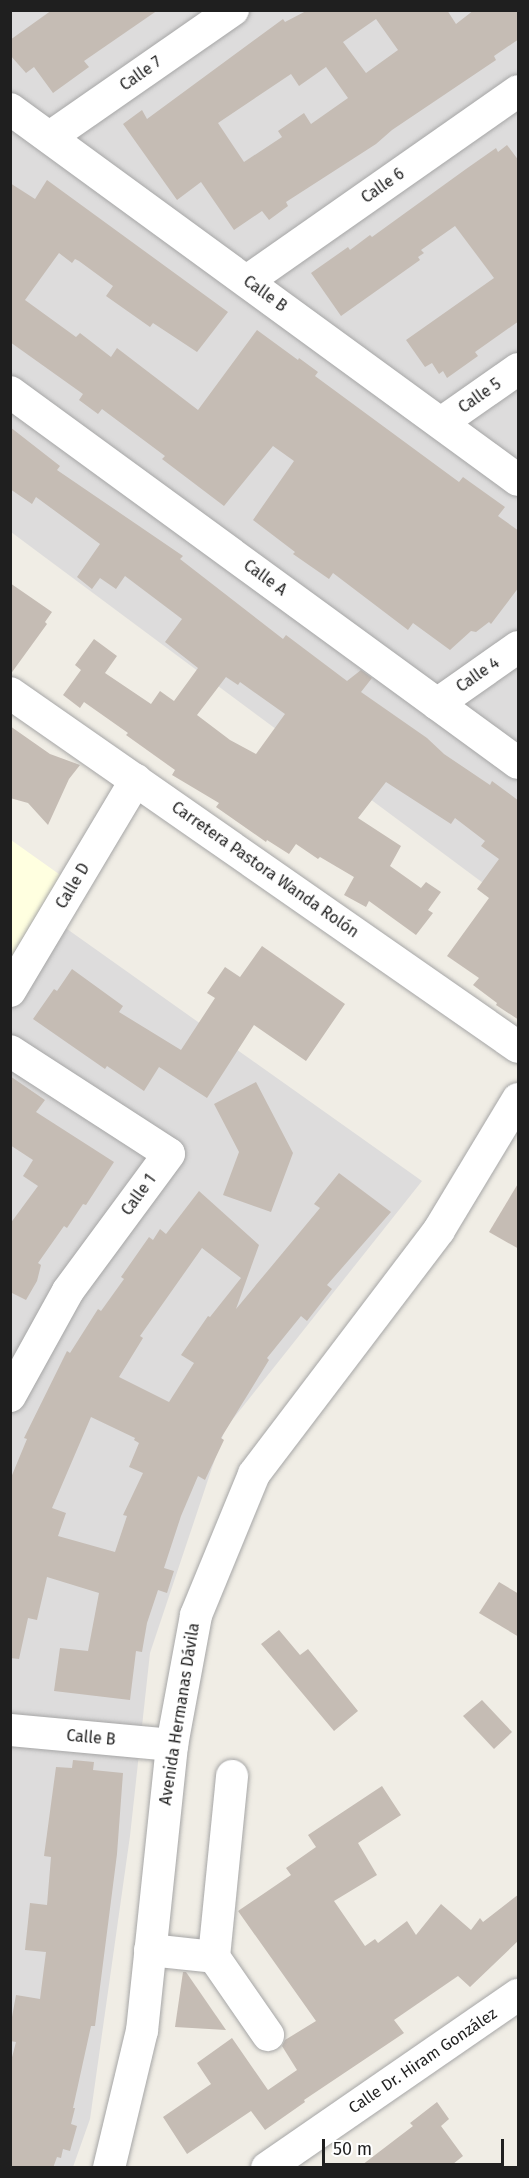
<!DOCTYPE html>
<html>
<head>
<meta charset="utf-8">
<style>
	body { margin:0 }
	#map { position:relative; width:529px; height:2178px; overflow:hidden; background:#f0ede5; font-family:"Fira Sans",sans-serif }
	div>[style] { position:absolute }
	.residential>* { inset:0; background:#dddcdc }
	.education>* { inset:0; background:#ffffe0 }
	.building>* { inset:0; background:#c5bcb4 }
	.roads { filter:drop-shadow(0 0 2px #a6a6a6) drop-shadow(0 0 2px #a6a6a6) }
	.minor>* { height:32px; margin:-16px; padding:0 16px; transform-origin:16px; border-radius:16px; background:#fff }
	span { translate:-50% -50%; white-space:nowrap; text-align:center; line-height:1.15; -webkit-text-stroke:6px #fff; paint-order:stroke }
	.street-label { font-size:16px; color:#1f1f1f }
	.frame { position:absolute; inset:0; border:12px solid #1f1f1f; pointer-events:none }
	.scale { position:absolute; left:322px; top:2139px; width:182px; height:27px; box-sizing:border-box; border:3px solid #1f1f1f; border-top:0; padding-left:8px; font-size:18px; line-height:21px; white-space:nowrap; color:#1f1f1f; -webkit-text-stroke:4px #fff; paint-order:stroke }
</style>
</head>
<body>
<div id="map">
	<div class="residential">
		<div style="clip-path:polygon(11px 11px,518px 11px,518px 909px,11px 532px)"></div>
		<div style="clip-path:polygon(60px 924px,422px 1181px,225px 1429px,150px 1653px,130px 1836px,90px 2119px,73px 2167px,11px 2167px,10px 1000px)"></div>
	</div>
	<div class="education">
		<div style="clip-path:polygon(11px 840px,80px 889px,11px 1000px)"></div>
	</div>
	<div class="building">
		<div style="clip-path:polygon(52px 10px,158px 10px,84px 61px,89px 67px,53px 93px,34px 67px,26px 73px,10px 55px,10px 40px)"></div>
		<div style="clip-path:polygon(evenodd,308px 10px,447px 10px,456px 24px,474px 10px,519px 10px,519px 39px,494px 56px,496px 60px,392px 130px,376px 144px,286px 202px,288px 206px,269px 220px,262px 211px,234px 230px,201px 182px,177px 200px,123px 124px,142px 110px,147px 119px,283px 19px,285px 22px,308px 10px,376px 19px,398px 50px,366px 73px,343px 42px,376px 19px,308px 10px,326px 67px,348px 98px,311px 124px,304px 113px,278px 131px,282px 137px,244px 162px,218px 123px,291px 74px,299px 86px,326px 67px)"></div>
		<div style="clip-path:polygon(507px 145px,519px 161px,519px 321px,475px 352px,478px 356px,447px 378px,443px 371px,439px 374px,432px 363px,425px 367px,406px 340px,494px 278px,455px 226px,421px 250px,424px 253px,418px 257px,420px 260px,341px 316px,311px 273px,348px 247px,350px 250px,370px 235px,372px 237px,466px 169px,496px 148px,498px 152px)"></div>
		<div style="clip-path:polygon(47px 180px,228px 312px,197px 352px,153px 323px,150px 327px,106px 296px,113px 286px,79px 261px,75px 259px,72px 263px,59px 253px,25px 300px,76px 337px,80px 333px,111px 357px,117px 348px,198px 410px,257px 330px,298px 360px,299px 358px,318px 372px,315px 376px,459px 482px,463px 477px,505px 507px,498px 516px,519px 531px,519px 587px,491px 624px,489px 622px,476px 632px,471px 631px,450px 650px,413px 623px,408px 630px,333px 573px,329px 579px,293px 554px,295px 552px,253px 520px,294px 461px,273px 446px,224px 506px,162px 459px,165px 456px,102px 409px,98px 414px,79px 400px,83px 394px,10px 342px,10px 183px,35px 199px)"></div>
		<div style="clip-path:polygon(evenodd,10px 427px,60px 466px,57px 470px,183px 556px,180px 559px,283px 639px,286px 635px,347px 681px,361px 670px,372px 678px,361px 692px,427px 738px,444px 754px,490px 785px,492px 781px,519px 801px,519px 1020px,496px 1005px,497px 1003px,473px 985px,479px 978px,447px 956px,489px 898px,477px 889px,499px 859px,481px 846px,485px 841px,455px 818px,451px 824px,386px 782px,358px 818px,401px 846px,390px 866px,421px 888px,426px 882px,441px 892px,428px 910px,433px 913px,416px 935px,369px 901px,366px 907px,344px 895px,354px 877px,320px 857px,318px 859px,296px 844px,289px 854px,267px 840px,266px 842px,216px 807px,219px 803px,172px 775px,175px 770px,126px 735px,128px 733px,84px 702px,80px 708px,63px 695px,81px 670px,75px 665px,94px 639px,117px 656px,105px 673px,151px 704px,160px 691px,174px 701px,198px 668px,165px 642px,182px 619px,125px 576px,116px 589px,100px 578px,92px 589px,77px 577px,100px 544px,36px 497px,32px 504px,10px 489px,10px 427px,226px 677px,238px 685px,240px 682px,285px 714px,256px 754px,230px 740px,197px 715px,226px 677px)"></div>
		<div style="clip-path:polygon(10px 583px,52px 612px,45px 622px,47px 624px,10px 675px)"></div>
		<div style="clip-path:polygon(10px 726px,50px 754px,80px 765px,69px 779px,48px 825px,28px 803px,10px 798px)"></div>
		<div style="clip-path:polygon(262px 946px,345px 1004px,306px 1061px,254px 1025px,207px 1098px,159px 1067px,144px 1091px,107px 1066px,105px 1069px,33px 1019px,54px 989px,57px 991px,72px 969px,123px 1006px,119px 1012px,181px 1050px,215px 998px,207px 993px,225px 967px,240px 977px)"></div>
		<div style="clip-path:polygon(10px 1076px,45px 1100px,36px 1112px,114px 1162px,86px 1205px,83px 1204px,67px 1228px,64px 1226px,38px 1263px,41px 1265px,37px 1281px,26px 1300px,10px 1292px,10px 1224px,38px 1186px,23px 1176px,33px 1160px,10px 1145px)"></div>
		<div style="clip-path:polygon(256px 1082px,293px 1153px,271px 1212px,223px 1195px,239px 1152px,214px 1104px)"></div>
		<div style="clip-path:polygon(evenodd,339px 1173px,391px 1212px,327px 1285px,332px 1289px,307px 1321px,301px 1316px,267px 1358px,269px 1360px,221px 1438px,224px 1440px,205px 1480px,198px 1476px,181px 1516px,164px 1568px,174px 1571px,167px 1593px,158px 1590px,147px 1623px,142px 1652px,136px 1651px,130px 1700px,54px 1691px,60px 1648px,88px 1651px,99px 1593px,47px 1577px,37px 1620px,28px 1618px,19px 1659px,10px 1658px,10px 1480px,27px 1439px,24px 1438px,67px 1351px,70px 1353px,98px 1309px,101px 1311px,124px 1279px,121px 1277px,149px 1237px,153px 1240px,160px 1229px,166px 1234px,199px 1191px,259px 1245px,236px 1309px,320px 1208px,314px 1204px,339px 1173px,202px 1248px,241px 1278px,210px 1317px,208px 1316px,181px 1355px,194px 1363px,169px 1402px,119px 1377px,143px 1338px,140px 1336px,202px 1248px,339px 1173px,91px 1417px,135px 1438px,134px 1440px,139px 1443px,129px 1467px,143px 1473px,123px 1515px,127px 1516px,115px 1552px,58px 1536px,66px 1513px,52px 1508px,91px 1417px)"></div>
		<div style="clip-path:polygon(519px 1182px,519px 1249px,489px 1232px)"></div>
		<div style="clip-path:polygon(499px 1582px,519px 1594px,519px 1637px,479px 1613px)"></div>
		<div style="clip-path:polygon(279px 1630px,300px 1655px,308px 1649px,358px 1711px,334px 1731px,261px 1644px)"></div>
		<div style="clip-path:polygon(482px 1700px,512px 1732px,494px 1749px,463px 1716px)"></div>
		<div style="clip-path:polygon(73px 1760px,94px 1762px,93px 1770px,123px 1773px,117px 1854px,95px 2026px,91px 2026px,73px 2108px,75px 2108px,71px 2124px,77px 2126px,70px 2151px,63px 2149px,61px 2158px,57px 2157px,53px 2168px,10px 2168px,10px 2065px,16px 2042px,10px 2041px,10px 2028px,16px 1995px,40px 1999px,46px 1952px,25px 1950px,30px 1903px,47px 1905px,51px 1857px,44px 1856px,56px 1767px,72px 1768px)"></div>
		<div style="clip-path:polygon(382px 1786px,401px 1815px,358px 1843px,377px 1875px,334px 1901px,365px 1946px,375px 1939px,378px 1943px,407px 1921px,416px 1935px,441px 1904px,471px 1930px,480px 1918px,483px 1922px,519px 1894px,519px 1940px,470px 1987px,458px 1976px,394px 2020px,404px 2033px,304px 2100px,305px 2102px,265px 2130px,251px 2111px,187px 2154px,163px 2117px,211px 2084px,197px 2063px,232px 2038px,268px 2090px,297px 2070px,282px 2046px,285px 2040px,316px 2021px,238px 1911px,291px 1875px,286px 1868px,316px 1847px,308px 1835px)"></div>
		<div style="clip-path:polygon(183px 1972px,186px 1972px,226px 2030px,175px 2027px)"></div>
		<div style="clip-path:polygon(437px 2102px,449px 2119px,441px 2126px,463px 2156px,448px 2168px,358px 2168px,413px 2126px,410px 2123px)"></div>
	</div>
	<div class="roads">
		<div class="minor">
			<div style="left:10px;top:109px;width:629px;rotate:36.14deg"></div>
			<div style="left:50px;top:137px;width:223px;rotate:-34.8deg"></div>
			<div style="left:247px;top:281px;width:331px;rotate:-35deg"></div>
			<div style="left:10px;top:392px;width:629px;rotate:36.14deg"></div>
			<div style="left:441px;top:423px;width:94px;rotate:-35deg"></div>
			<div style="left:10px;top:693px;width:619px;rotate:34.87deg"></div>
			<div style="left:437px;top:704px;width:99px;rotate:-35.1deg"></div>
			<div style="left:10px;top:991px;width:246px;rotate:-59.2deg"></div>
			<div style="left:10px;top:1051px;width:189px;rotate:32.9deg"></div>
			<div style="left:169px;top:1154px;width:170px;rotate:126.4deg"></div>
			<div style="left:68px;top:1291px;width:120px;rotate:118.9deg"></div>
			<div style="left:10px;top:1730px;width:163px;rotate:5.3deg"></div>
			<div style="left:150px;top:1950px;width:64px;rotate:6.2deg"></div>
			<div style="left:214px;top:1957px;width:95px;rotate:55.3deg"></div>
			<div style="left:214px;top:1957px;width:182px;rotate:-84.3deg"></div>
			<div style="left:109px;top:2168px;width:141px;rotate:-76.5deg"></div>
			<div style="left:142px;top:2031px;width:288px;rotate:-84deg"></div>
			<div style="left:172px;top:1745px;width:132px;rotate:-79.5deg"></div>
			<div style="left:196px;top:1615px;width:152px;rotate:-67.6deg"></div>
			<div style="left:254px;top:1474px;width:306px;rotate:-52.8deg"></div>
			<div style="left:439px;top:1230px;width:153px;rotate:-58.9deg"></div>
			<div style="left:267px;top:2168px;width:305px;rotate:-34.6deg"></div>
		</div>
	</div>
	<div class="street-label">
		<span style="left:141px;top:74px;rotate:-35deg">Calle 7</span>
		<span style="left:383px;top:186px;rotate:-35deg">Calle 6</span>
		<span style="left:265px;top:294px;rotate:36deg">Calle B</span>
		<span style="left:480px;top:396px;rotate:-35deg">Calle 5</span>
		<span style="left:265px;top:578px;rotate:36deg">Calle A</span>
		<span style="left:478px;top:675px;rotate:-35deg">Calle 4</span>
		<span style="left:265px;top:870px;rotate:35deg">Carretera Pastora Wanda Rolón</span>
		<span style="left:73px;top:886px;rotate:-59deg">Calle D</span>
		<span style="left:139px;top:1195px;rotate:-54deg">Calle 1</span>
		<span style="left:180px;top:1714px;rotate:-81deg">Avenida Hermanas Dávila</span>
		<span style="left:91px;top:1738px;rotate:5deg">Calle B</span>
		<span style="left:423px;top:2061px;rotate:-34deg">Calle Dr. Hiram González</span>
	</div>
	<div class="frame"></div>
	<div class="scale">50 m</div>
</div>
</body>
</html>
